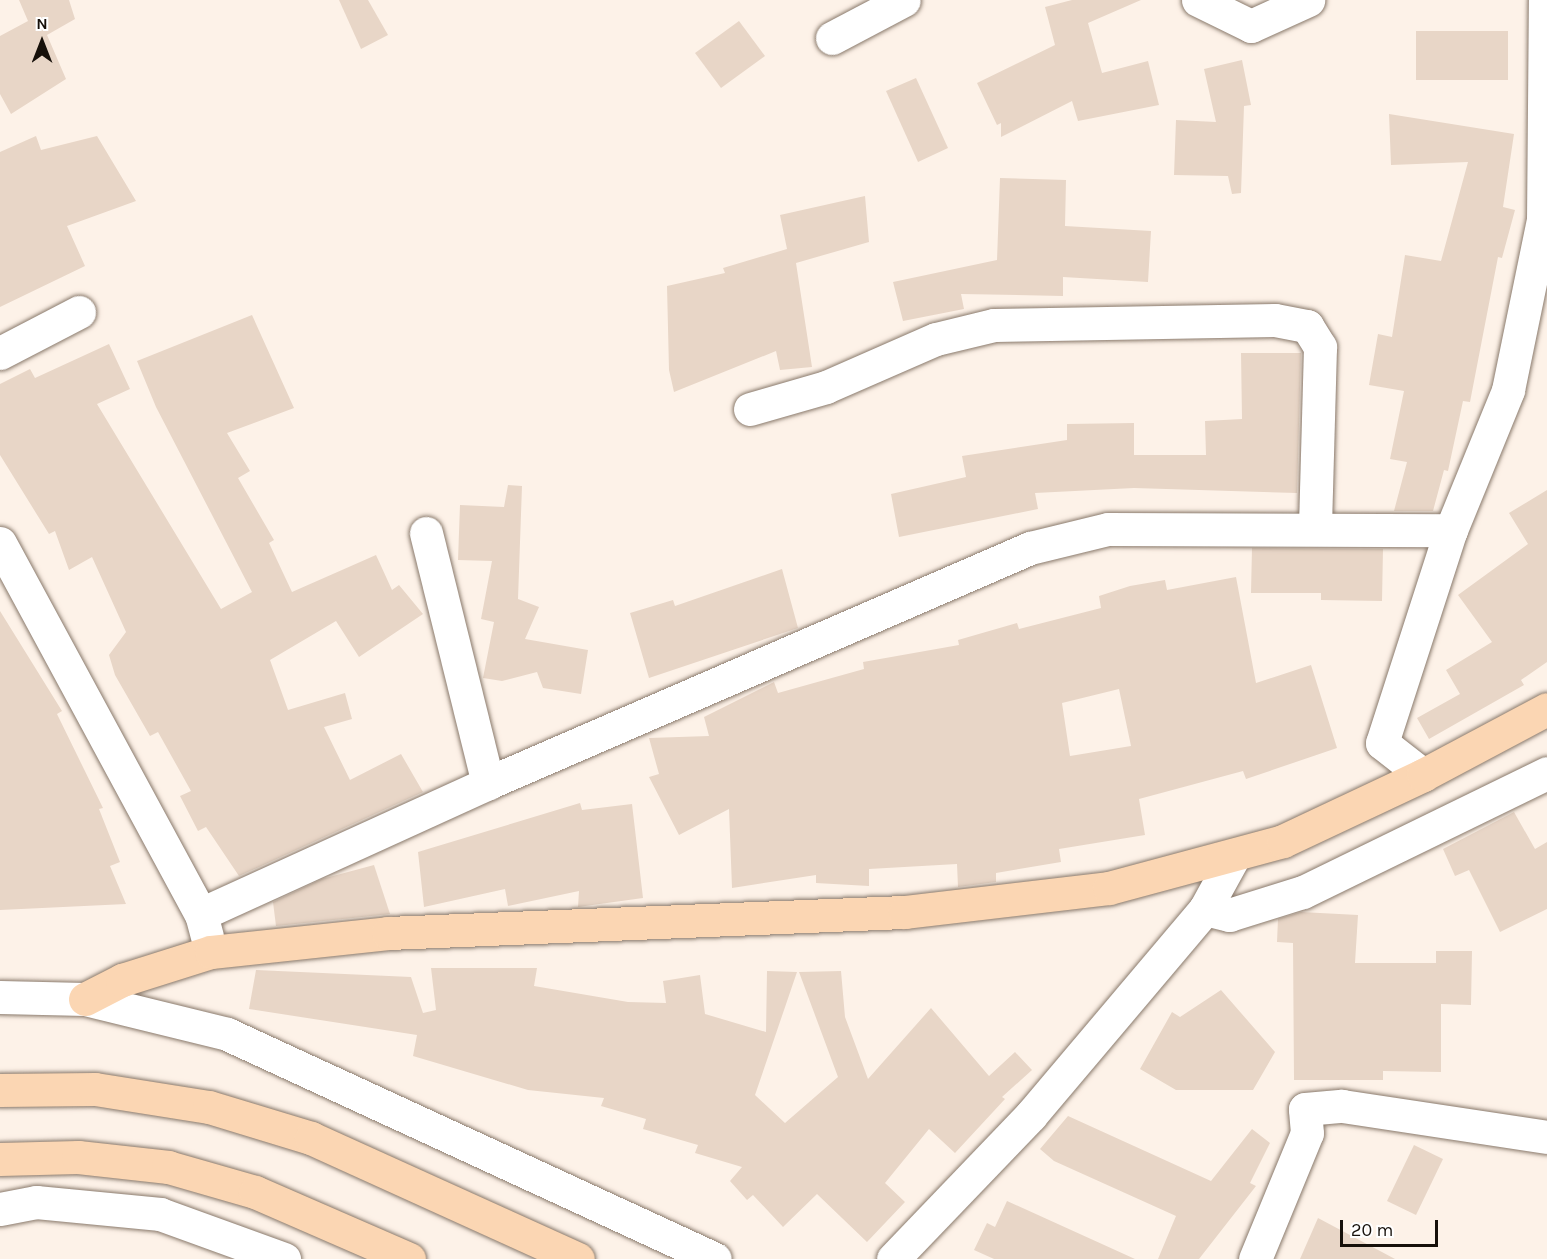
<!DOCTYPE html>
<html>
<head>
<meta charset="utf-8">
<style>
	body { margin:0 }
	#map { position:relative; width:1547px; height:1259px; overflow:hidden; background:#fdf2e8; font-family:Karla,sans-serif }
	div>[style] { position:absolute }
	.building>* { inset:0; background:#e8d6c7 }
	.roads { filter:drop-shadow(0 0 2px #89796b) drop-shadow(0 0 2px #89796b) }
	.minor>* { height:33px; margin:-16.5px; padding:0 16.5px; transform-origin:16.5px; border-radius:16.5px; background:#fff }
	.major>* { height:33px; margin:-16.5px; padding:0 16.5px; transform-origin:16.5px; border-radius:16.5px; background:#fbd6b3 }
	span { translate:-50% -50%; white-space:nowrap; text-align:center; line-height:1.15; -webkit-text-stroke:5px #fff; paint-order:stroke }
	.north { position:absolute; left:12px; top:12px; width:60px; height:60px; -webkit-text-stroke:4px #fff; paint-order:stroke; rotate:0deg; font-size:16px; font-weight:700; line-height:24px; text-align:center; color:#16100a }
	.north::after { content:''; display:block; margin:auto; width:21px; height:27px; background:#16100a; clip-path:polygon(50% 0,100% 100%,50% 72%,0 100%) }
	.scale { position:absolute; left:1340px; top:1220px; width:98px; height:27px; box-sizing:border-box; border:3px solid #16100a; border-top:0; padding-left:8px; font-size:18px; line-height:21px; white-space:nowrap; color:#16100a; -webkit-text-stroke:4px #fff; paint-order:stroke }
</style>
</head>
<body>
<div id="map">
	<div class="building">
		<div style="clip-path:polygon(19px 0,69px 0,75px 19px,47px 35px,66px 79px,11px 114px,0 94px,0 36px,28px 21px)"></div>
		<div style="clip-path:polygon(339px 0,368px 0,388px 35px,361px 49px)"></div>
		<div style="clip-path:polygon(1072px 0,1141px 0,1088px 23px,1102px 73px,1148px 61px,1159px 105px,1078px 121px,1072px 101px,1001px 137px,1001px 123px,997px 125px,977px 83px,1055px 45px,1045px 7px)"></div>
		<div style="clip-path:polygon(739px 21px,765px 56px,721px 88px,695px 53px)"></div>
		<div style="clip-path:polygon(1416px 31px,1508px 31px,1508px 80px,1416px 80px)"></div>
		<div style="clip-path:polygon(1242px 60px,1251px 105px,1244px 106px,1241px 193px,1232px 194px,1228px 176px,1174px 175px,1176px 120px,1216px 122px,1204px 69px)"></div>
		<div style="clip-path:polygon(916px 78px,948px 148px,918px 162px,886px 91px)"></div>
		<div style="clip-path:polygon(1389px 114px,1514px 134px,1503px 207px,1515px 210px,1502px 258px,1498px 257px,1470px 402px,1463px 401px,1448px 471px,1444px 470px,1433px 511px,1394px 511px,1407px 462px,1390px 459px,1404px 391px,1369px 385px,1378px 334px,1392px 337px,1405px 255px,1441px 261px,1468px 162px,1391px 165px)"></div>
		<div style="clip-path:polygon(36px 136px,41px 150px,97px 136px,136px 201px,67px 226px,85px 266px,0 307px,0 152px)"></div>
		<div style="clip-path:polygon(1000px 178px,1066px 180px,1065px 226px,1151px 231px,1148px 282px,1063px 277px,1063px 296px,961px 294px,964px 309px,903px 321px,893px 282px,997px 260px)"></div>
		<div style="clip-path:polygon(865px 196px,869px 242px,796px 263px,812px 367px,780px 370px,776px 351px,674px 392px,669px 370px,667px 286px,725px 273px,723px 268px,787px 249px,780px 215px)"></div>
		<div style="clip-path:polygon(252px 315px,294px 408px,227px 433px,250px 471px,238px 478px,274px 540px,269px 543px,292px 592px,376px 555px,392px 590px,399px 585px,423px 614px,359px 657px,336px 621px,270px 660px,288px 710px,345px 693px,352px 719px,324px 727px,350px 780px,401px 754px,423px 792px,239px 876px,206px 827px,198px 831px,180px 796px,191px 791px,158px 732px,150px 736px,115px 675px,109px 655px,126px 632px,92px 557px,69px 570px,55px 531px,49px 534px,0 455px,0 384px,30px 369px,35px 378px,109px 344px,130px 389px,97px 404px,221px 609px,252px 592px,156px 407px,137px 361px)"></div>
		<div style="clip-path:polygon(1241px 353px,1301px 353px,1297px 493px,1134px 488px,1035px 493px,1038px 509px,899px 537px,891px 494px,966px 477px,962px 456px,1067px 440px,1067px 424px,1134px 423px,1134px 455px,1206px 455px,1205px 421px,1242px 419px)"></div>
		<div style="clip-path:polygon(508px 485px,522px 486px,518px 599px,539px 607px,525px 639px,588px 650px,581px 694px,543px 688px,537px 672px,502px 681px,483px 678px,494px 622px,481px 619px,492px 561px,458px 560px,460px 505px,504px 507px)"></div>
		<div style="clip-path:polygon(1547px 490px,1547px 662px,1521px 680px,1524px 685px,1429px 739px,1417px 718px,1460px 694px,1446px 670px,1492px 642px,1458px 595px,1528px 544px,1509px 513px)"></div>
		<div style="clip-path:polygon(1252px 548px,1383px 549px,1382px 601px,1321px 600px,1321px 593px,1251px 593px)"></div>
		<div style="clip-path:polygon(782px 569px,798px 628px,649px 678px,630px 613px,673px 600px,675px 606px)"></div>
		<div style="clip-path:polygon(evenodd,1236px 577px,1256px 683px,1311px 665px,1337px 748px,1246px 779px,1243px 771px,1139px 799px,1145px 835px,1059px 849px,1061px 862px,996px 873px,996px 882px,958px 887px,957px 864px,869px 869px,869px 886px,816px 883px,816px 875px,732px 888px,729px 809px,679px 835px,649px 777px,659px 774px,649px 738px,709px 736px,704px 717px,774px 682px,778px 693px,864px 669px,863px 662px,959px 645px,958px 640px,1017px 623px,1019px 629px,1101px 608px,1099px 596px,1130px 586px,1165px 580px,1167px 590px,1236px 577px,1119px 689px,1131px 746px,1070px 756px,1062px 703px,1119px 689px)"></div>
		<div style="clip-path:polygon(0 611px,62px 711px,57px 714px,103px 808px,99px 809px,120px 862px,110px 866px,126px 904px,0 910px)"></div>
		<div style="clip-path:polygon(580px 803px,582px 810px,632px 804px,643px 898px,578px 907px,579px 891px,508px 906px,505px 889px,424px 907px,418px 852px)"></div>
		<div style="clip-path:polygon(1514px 812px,1535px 849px,1547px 842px,1547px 909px,1500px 932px,1469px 870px,1455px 876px,1443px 849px)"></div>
		<div style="clip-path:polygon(374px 865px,390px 914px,276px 926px,273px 902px,322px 879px)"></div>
		<div style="clip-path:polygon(1301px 912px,1358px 915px,1355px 963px,1436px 963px,1436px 951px,1472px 951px,1471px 1005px,1441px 1004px,1441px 1072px,1383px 1071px,1383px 1080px,1294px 1080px,1293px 943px,1277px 942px,1278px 919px)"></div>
		<div style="clip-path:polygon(431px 968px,537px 968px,534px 986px,628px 1002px,666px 1003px,663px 981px,700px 975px,705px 1014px,766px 1032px,767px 971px,797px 972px,755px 1095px,785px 1123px,838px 1077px,799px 972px,841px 971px,845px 1017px,868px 1079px,931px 1008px,989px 1076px,1015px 1052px,1032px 1070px,1002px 1097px,1005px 1099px,955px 1153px,929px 1129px,885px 1183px,905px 1202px,867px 1242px,817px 1194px,783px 1227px,753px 1195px,747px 1200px,730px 1181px,742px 1167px,695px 1153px,698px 1145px,643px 1129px,646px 1119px,601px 1106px,604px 1098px,528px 1090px,413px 1056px,417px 1035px,249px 1009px,256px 970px,411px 977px,423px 1013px,436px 1010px)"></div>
		<div style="clip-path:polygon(1221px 990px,1275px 1052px,1253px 1090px,1176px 1090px,1140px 1069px,1172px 1012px,1180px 1017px)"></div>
		<div style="clip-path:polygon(1068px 1116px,1211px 1181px,1252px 1129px,1270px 1143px,1250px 1183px,1256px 1186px,1199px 1259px,1158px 1259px,1176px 1216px,1054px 1161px,1040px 1149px)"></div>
		<div style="clip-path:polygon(1414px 1145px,1443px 1159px,1416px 1215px,1387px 1201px)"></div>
		<div style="clip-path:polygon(1007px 1201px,1135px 1259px,994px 1259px,974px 1250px,987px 1223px,995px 1227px)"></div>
		<div style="clip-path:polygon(1318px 1218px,1395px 1259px,1300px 1259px)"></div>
	</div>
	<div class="roads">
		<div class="minor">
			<div style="left:1198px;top:0;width:59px;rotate:26.1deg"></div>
			<div style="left:1251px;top:26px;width:63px;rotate:-24.5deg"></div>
			<div style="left:832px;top:38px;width:81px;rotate:-27.8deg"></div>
			<div style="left:0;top:353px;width:89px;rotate:-27.4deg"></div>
			<div style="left:750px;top:409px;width:79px;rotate:-16.1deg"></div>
			<div style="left:826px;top:387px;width:120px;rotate:-23.6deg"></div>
			<div style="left:936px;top:339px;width:60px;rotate:-13.6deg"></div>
			<div style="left:994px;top:325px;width:281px;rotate:-1deg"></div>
			<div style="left:1275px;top:320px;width:33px;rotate:11deg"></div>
			<div style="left:1307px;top:326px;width:25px;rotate:58deg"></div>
			<div style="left:1320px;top:347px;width:180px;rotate:91.6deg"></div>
			<div style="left:426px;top:533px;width:258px;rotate:76.1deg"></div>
			<div style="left:0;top:543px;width:422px;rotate:61.6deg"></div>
			<div style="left:201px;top:914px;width:23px;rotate:75deg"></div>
			<div style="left:1423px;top:775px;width:52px;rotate:-142deg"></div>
			<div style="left:1382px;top:743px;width:224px;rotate:-72.1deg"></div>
			<div style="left:1451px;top:530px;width:151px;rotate:-67.8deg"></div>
			<div style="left:1508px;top:390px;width:174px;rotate:-78.4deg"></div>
			<div style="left:1543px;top:220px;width:220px;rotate:-89.5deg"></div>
			<div style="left:1233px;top:858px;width:58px;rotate:118.8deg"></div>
			<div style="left:1205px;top:909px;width:25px;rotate:14deg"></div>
			<div style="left:1229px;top:915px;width:77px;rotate:-17.3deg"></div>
			<div style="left:1303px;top:892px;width:271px;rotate:-26deg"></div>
			<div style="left:201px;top:914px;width:315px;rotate:-24.5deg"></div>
			<div style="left:488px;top:783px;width:591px;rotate:-23.44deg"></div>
			<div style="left:1030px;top:548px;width:80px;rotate:-13.7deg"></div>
			<div style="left:1108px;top:529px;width:343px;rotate:0.2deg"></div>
			<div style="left:0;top:997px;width:85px;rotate:1.3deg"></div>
			<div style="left:85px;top:999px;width:146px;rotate:13.8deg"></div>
			<div style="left:227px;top:1034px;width:537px;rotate:24.75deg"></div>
			<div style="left:0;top:1209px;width:37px;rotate:-11deg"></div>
			<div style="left:36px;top:1202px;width:125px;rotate:5.5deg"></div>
			<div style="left:160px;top:1214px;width:132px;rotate:19.9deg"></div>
			<div style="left:893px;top:1259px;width:199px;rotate:-46.2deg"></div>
			<div style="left:1031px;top:1115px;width:270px;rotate:-49.8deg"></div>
			<div style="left:1255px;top:1259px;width:136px;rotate:-67.6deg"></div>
			<div style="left:1307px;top:1133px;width:24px;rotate:-95deg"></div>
			<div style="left:1305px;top:1109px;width:37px;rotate:-5deg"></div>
			<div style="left:1342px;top:1106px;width:207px;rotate:8.6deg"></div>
		</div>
		<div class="major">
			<div style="left:85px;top:999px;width:42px;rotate:-27.2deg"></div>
			<div style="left:122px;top:980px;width:93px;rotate:-17.5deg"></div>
			<div style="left:211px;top:952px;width:178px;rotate:-6.1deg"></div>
			<div style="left:388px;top:933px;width:517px;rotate:-2.33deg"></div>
			<div style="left:905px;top:912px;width:205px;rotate:-6.7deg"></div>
			<div style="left:1109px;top:888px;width:180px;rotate:-15.1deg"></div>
			<div style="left:1283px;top:841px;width:155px;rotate:-25.2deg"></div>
			<div style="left:1423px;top:775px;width:140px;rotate:-28deg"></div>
			<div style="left:0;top:1090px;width:95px;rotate:-0.6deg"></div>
			<div style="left:95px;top:1089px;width:115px;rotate:9deg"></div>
			<div style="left:209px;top:1107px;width:107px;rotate:16.9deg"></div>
			<div style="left:311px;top:1138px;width:293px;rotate:24.4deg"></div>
			<div style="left:0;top:1159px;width:78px;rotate:-1.5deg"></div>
			<div style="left:78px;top:1157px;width:91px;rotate:6.3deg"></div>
			<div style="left:168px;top:1167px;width:91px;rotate:16deg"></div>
			<div style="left:255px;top:1192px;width:168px;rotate:23.5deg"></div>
		</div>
	</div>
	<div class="north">N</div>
	<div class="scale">20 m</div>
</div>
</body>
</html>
